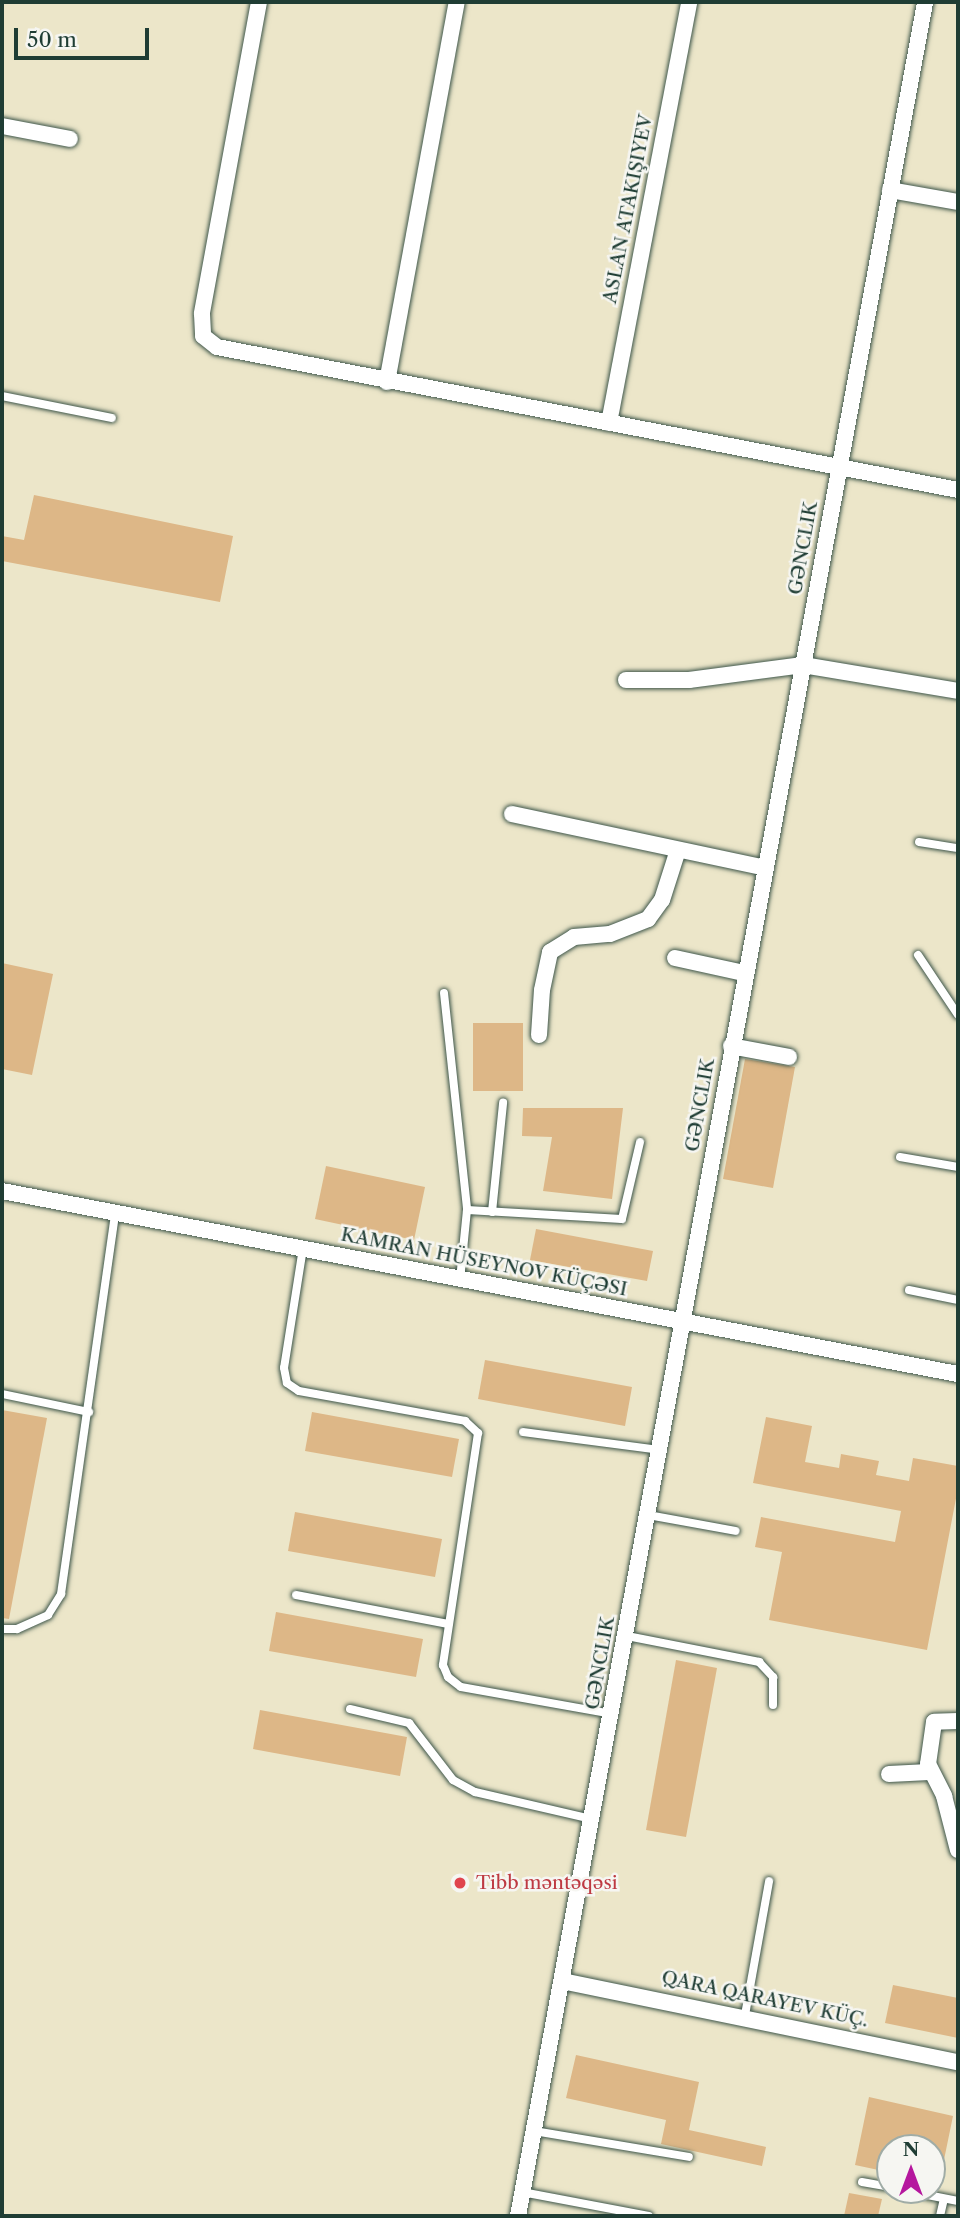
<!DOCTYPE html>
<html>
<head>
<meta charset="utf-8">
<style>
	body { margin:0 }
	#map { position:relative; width:960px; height:2218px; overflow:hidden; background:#ece6c9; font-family:"Libre Caslon Text",serif }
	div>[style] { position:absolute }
	.building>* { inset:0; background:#ddb787 }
	.roads { filter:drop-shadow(0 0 2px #3e564a) drop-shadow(0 0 2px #3e564a) }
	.service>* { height:8px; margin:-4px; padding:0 4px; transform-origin:4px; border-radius:4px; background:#fff }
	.minor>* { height:16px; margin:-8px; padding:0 8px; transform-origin:8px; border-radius:8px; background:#fff }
	.dots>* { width:19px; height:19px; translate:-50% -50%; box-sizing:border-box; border:4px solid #f6f6f2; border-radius:50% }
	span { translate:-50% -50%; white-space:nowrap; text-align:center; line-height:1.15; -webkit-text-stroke:5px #f6f6f2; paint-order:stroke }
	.street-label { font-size:19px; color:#1f3d34 }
	.health-label { font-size:19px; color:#be3a42 }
	.left { translate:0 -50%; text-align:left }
	.frame { position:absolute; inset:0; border:4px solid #1f3d34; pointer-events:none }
	.north { position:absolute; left:876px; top:2134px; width:70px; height:70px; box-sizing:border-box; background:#f6f6f2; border:2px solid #a0aca6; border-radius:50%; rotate:0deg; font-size:19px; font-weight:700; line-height:28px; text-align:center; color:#1f3d34 }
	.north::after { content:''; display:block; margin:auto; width:24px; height:32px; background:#b5179e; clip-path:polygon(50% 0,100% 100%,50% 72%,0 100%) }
	.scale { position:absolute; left:14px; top:28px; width:135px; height:32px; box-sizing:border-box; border:4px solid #1f3d34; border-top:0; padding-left:9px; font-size:21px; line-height:24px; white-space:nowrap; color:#1f3d34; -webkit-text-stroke:5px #f6f6f2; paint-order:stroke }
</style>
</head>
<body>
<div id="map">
	<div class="building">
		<div style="clip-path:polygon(34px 495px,233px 536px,220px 602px,2px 561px,2px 536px,24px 540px)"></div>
		<div style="clip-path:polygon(2px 963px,53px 974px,32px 1075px,2px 1069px)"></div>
		<div style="clip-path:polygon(473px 1023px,523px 1023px,523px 1091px,473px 1091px)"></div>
		<div style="clip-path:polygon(745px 1059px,795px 1067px,773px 1188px,723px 1179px)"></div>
		<div style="clip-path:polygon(523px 1108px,623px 1108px,612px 1199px,543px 1191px,552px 1137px,522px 1136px)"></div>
		<div style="clip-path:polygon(326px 1166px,425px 1187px,414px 1240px,315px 1219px)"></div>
		<div style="clip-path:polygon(536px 1229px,653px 1251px,647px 1281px,530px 1260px)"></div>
		<div style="clip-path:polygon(485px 1360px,632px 1387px,625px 1426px,478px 1399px)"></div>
		<div style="clip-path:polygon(2px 1410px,47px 1418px,9px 1619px,2px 1618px)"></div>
		<div style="clip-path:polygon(312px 1412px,459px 1439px,452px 1477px,305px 1451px)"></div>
		<div style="clip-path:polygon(766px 1417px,812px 1426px,805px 1462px,839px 1468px,841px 1454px,879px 1461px,876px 1475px,909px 1481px,913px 1458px,958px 1466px,958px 1488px,927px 1650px,769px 1620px,782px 1552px,755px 1547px,761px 1517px,895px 1542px,901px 1511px,753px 1483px)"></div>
		<div style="clip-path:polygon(295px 1512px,442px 1539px,435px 1577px,288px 1551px)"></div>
		<div style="clip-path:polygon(276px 1612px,423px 1639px,416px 1677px,269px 1651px)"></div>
		<div style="clip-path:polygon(676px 1660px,717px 1668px,686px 1837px,646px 1830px)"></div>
		<div style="clip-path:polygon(260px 1710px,407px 1737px,400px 1776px,253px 1749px)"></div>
		<div style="clip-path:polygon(893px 1985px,958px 1998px,958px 2038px,885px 2023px)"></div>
		<div style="clip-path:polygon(576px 2055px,699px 2082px,689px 2130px,766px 2147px,762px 2166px,661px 2144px,666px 2120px,566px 2098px)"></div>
		<div style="clip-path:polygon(869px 2097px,953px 2116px,939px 2184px,932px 2184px,932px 2148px,890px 2148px,888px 2172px,855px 2165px)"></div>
		<div style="clip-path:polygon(849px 2193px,882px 2199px,878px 2216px,844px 2216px)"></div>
	</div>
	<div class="roads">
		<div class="service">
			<div style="left:2px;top:396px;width:112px;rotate:11.3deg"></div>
			<div style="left:919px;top:842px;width:39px;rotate:9deg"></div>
			<div style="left:918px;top:955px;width:72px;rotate:56.3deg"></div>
			<div style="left:444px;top:993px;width:218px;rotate:83.9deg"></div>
			<div style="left:900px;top:1157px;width:59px;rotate:9.8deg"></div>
			<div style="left:492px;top:1212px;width:110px;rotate:-84.2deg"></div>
			<div style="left:303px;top:1248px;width:121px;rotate:99deg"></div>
			<div style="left:284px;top:1368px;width:15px;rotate:79deg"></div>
			<div style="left:287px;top:1383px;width:14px;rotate:34deg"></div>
			<div style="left:299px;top:1391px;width:169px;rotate:10.2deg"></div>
			<div style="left:465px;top:1421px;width:18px;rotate:43deg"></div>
			<div style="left:478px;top:1433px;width:235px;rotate:98.6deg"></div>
			<div style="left:443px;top:1665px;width:13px;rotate:67deg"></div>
			<div style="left:448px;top:1677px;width:16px;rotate:38deg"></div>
			<div style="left:461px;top:1687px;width:153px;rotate:10.1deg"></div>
			<div style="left:460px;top:1280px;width:70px;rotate:-84.3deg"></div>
			<div style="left:467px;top:1210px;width:155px;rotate:3.3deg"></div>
			<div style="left:622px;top:1219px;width:79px;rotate:-76.8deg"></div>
			<div style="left:909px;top:1290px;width:50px;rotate:11.5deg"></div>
			<div style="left:2px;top:1394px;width:89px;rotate:11.7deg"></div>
			<div style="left:523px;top:1432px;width:137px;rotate:7.5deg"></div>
			<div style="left:648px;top:1515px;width:89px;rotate:10.3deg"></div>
			<div style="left:296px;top:1595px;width:155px;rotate:10.8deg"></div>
			<div style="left:2px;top:1629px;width:15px"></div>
			<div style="left:17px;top:1629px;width:34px;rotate:-24deg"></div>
			<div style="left:48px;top:1615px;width:25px;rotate:-58deg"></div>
			<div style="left:61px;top:1594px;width:385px;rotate:-81.9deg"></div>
			<div style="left:627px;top:1636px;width:135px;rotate:11.1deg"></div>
			<div style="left:759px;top:1662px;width:21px;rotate:47deg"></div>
			<div style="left:773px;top:1677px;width:28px;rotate:90deg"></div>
			<div style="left:350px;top:1709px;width:61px;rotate:13.3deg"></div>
			<div style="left:409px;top:1723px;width:72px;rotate:52.3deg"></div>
			<div style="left:453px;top:1780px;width:25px;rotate:29deg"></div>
			<div style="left:475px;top:1792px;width:119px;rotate:13.1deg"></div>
			<div style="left:745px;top:2015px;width:136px;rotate:-79.8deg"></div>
			<div style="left:534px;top:2131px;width:157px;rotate:9.5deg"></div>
			<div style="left:862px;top:2182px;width:28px;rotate:10deg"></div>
			<div style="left:902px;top:2190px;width:57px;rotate:11.1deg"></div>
			<div style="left:522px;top:2192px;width:129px;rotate:10.7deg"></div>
			<div style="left:940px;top:2216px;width:17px;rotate:-77deg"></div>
		</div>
		<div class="minor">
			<div style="left:259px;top:2px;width:317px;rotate:100.4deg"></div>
			<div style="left:202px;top:314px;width:22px;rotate:87deg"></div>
			<div style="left:203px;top:336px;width:18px;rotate:38deg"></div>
			<div style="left:217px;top:347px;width:755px;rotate:10.92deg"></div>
			<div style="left:2px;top:126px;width:69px;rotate:10.8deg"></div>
			<div style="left:890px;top:190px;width:69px;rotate:10deg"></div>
			<div style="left:387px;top:382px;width:386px;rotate:-79.6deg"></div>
			<div style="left:609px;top:423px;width:429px;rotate:-79.2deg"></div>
			<div style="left:626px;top:680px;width:63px"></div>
			<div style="left:689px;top:680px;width:115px;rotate:-7.5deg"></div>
			<div style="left:803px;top:665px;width:157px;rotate:9.5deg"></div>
			<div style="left:512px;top:814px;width:259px;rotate:12deg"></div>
			<div style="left:675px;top:958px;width:71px;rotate:12.3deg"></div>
			<div style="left:539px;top:1035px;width:45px;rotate:-86.2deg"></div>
			<div style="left:542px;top:990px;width:39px;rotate:-78deg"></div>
			<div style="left:550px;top:952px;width:28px;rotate:-32deg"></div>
			<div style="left:574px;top:937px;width:36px;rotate:-5deg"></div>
			<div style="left:610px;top:934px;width:41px;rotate:-21.5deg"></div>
			<div style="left:648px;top:919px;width:24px;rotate:-54deg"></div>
			<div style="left:662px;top:900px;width:52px;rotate:-72.3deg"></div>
			<div style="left:731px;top:1046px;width:59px;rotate:10.7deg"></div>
			<div style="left:2px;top:1191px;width:973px;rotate:10.84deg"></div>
			<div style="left:958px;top:1721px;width:24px;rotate:178deg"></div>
			<div style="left:934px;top:1722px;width:42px;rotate:98.1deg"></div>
			<div style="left:928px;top:1764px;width:36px;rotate:63deg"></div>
			<div style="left:944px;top:1796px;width:56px;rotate:75.5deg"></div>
			<div style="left:889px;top:1774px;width:40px;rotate:-2.9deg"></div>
			<div style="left:562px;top:1981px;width:404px;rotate:11.6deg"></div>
			<div style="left:518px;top:2216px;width:2251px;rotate:-79.58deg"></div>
		</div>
	</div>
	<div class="dots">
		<div style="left:460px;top:1883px;background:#e0444e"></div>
	</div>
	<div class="street-label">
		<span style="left:628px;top:209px;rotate:-79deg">ASLAN ATAKIŞIYEV</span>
		<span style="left:803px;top:548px;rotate:-80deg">GƏNCLIK</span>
		<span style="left:700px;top:1105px;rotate:-80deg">GƏNCLIK</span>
		<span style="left:484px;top:1262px;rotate:11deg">KAMRAN HÜSEYNOV KÜÇƏSI</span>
		<span style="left:600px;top:1663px;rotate:-80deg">GƏNCLIK</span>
		<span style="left:765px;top:1999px;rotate:12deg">QARA QARAYEV KÜÇ.</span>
	</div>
	<div class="health-label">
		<span class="left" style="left:476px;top:1883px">Tibb məntəqəsi</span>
	</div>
	<div class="frame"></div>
	<div class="north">N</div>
	<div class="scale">50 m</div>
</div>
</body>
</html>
